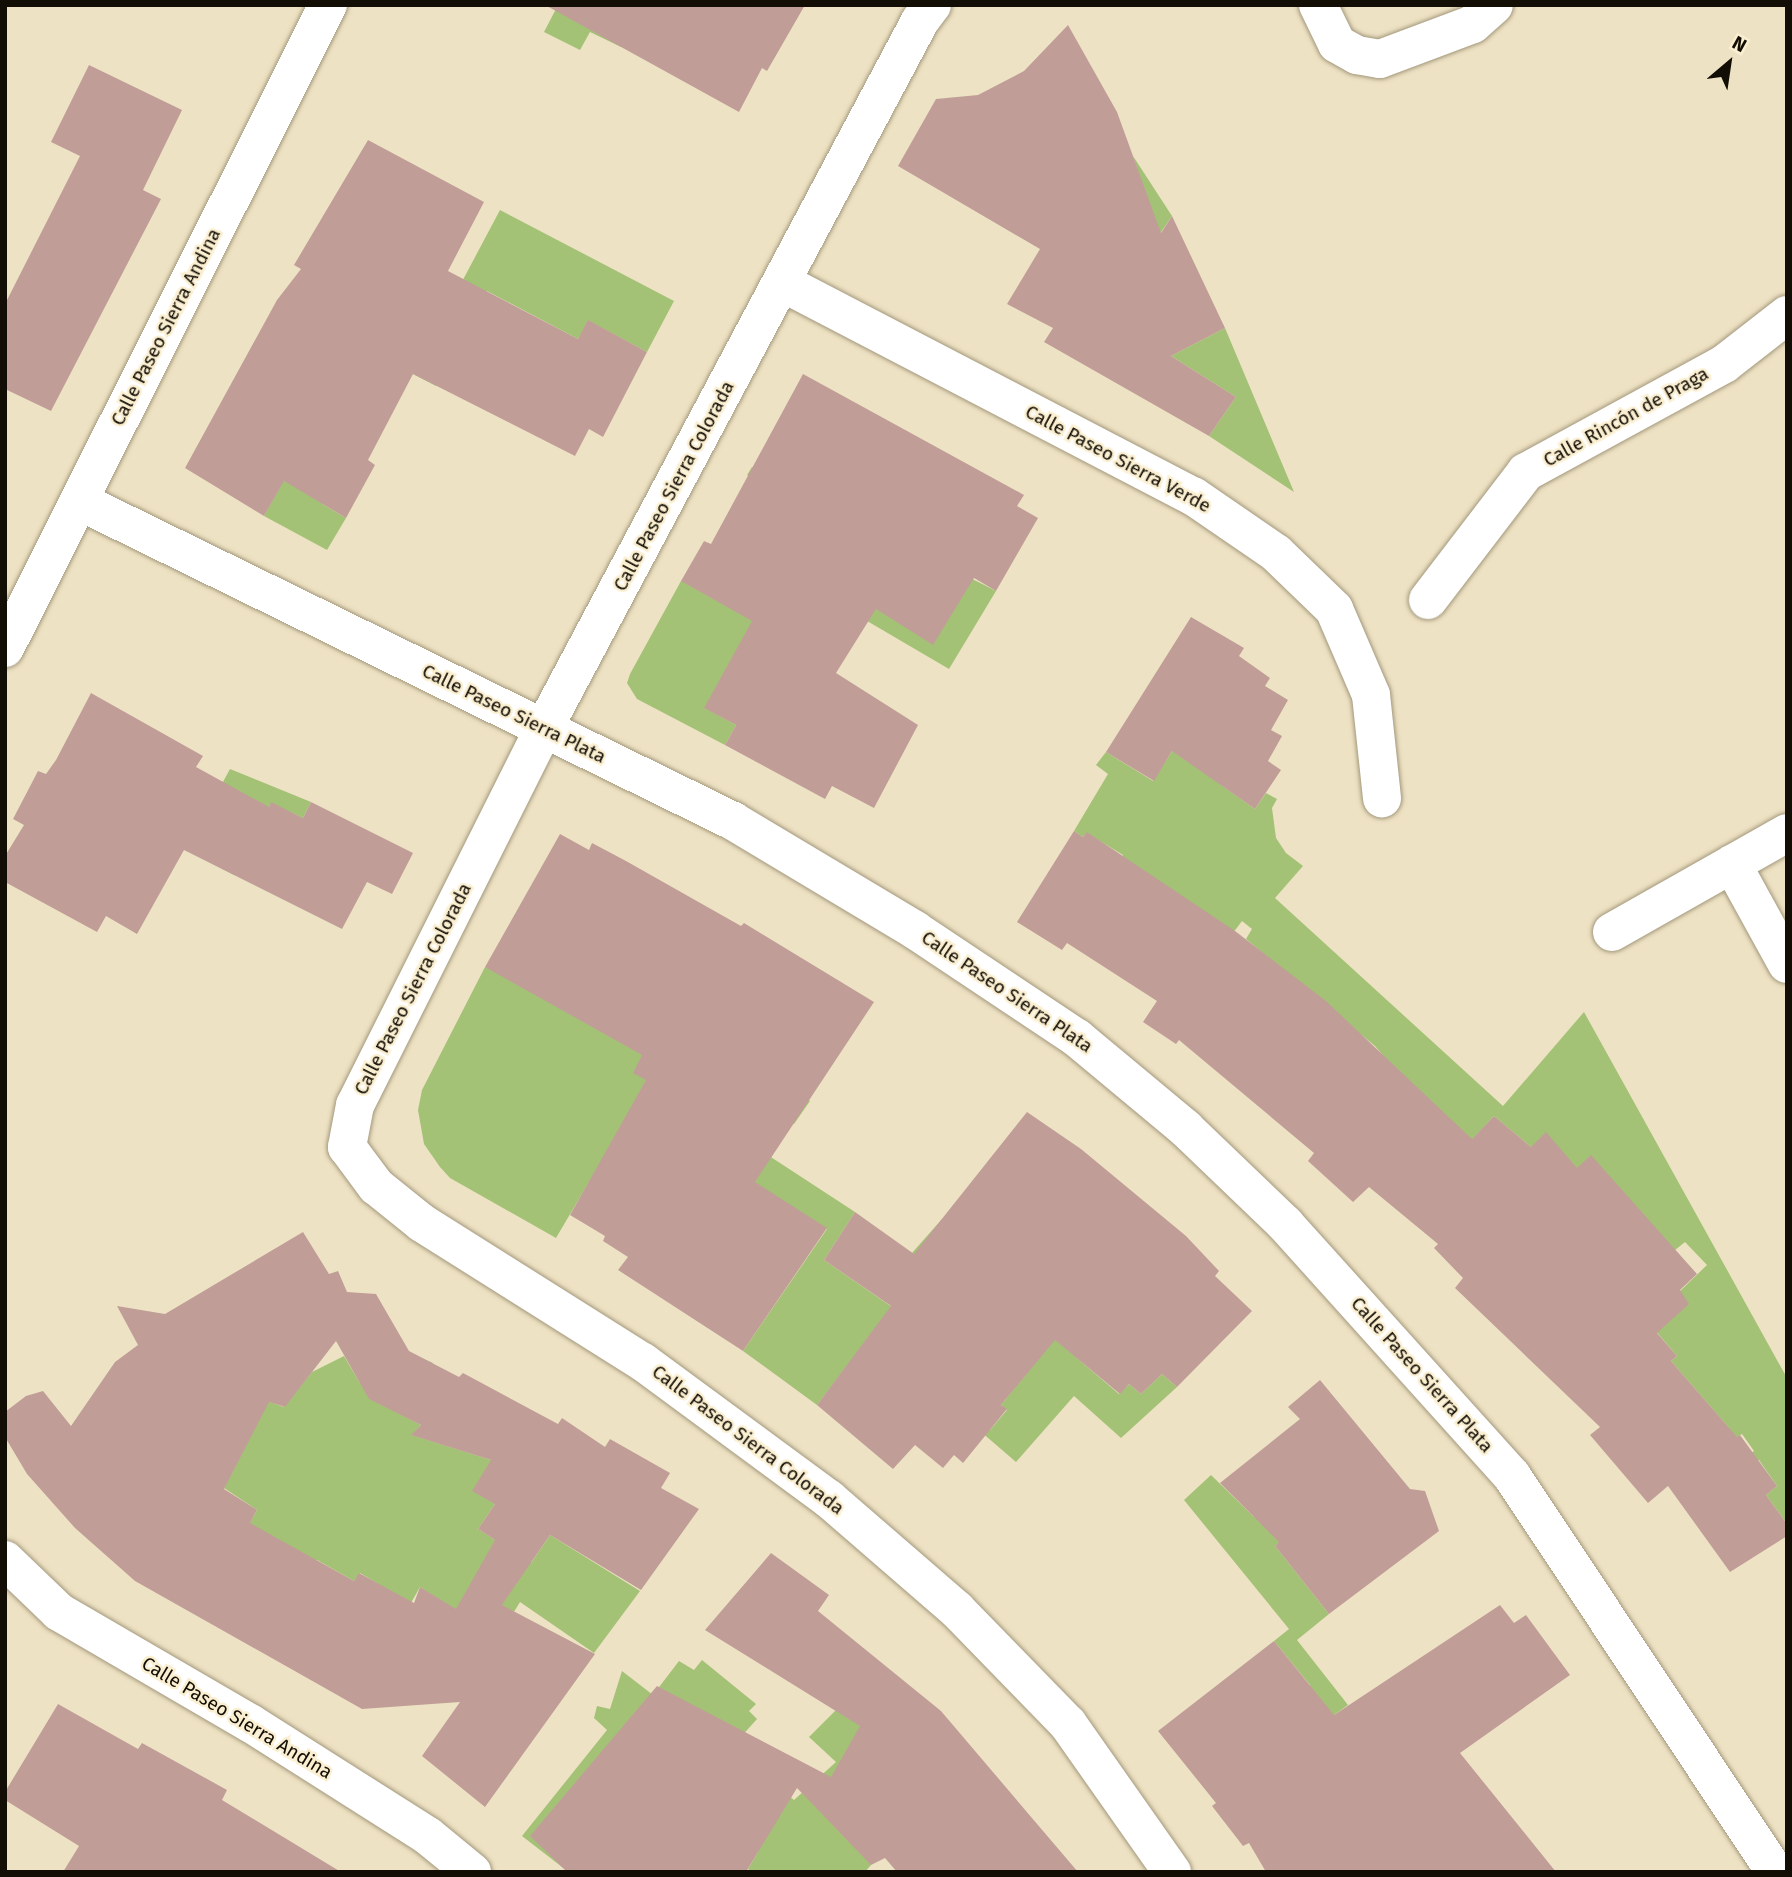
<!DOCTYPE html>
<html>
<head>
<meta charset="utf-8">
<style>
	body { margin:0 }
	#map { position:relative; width:1792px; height:1877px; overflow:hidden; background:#eee2c4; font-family:"Fira Sans",sans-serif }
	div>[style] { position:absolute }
	.green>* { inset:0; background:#a3c276 }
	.building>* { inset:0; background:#c09e97 }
	.roads { filter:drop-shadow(0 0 2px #a3987c) drop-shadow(0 0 2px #a3987c) }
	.street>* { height:38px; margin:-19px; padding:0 19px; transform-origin:19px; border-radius:19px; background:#fff }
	span { translate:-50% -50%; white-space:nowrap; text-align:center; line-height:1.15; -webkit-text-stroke:5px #fbefd1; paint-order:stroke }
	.street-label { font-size:19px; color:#130e05 }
	.frame { position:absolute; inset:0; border:7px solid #130e05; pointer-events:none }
	.north { position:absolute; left:1694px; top:28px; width:70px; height:70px; -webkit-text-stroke:5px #fbefd1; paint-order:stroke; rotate:29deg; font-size:19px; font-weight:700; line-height:28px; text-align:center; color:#130e05 }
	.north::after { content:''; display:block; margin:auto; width:24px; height:32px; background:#130e05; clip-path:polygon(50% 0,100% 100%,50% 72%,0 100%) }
</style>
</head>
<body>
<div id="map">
	<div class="green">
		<div style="clip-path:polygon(558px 5px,640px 7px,621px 47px,590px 32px,580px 50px,544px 32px)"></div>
		<div style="clip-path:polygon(1133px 156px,1172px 216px,1159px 235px)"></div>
		<div style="clip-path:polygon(500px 210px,674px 301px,647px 352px,589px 321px,578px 339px,487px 291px,436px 386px,413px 374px)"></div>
		<div style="clip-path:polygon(1225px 328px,1294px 492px,1209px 436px,1236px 397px,1171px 356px)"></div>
		<div style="clip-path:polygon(752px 467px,996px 591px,949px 669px,862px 618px,705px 708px,736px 725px,725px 745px,637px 699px,627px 683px,630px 674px,681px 581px,898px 554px,747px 475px)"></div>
		<div style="clip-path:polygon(289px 471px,324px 505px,346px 518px,327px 550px,264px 516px)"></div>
		<div style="clip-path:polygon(1176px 745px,1227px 775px,1221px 785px,1255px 809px,1266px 793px,1277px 799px,1272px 808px,1276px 838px,1286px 853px,1303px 866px,1275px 898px,1503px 1106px,1584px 1012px,1787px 1378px,1787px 1524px,1766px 1495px,1777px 1486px,1759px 1460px,1737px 1463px,1754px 1451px,1742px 1434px,1693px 1466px,1690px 1459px,1729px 1428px,1671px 1361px,1677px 1356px,1648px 1322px,1707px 1265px,1685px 1242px,1654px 1267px,1591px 1156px,1500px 1241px,1531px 1147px,1494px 1116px,1463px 1149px,1375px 1046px,1246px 939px,1252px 929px,1242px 921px,1233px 933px,1119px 862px,1123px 855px,1087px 833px,1083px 837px,1074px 831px,1108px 774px,1096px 765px,1106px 752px,1153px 781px)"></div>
		<div style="clip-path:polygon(230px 769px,311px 802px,303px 818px,271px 803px,234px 875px,186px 850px)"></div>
		<div style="clip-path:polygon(485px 967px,721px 1047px,810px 1101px,794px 1124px,766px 1107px,737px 1135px,855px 1212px,824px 1260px,892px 1307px,817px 1405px,743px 1351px,827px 1229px,737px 1172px,648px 1082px,556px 1238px,450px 1178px,440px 1167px,424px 1144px,418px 1110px,422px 1090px)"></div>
		<div style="clip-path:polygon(942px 1219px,1021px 1280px,1078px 1359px,1119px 1394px,1129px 1384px,1141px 1394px,1162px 1374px,1177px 1387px,1121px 1438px,1074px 1396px,1016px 1462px,980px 1431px,990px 1430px,1007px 1410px,1001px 1405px,1027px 1373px,912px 1253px)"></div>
		<div style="clip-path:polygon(410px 1353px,433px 1363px,402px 1415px,421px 1425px,412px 1435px,491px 1460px,495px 1504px,478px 1529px,531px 1563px,550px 1535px,640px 1591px,594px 1653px,520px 1602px,498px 1638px,420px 1587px,407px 1610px,376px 1593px,380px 1585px,360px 1573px,354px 1581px,317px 1560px,225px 1568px,257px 1510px,224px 1488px,236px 1465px,221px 1385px,284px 1407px,312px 1372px,344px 1356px,360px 1383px)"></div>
		<div style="clip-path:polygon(1211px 1475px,1254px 1517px,1274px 1505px,1296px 1529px,1275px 1546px,1329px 1614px,1297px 1640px,1348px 1705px,1320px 1725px,1310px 1685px,1274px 1641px,1289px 1629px,1184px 1500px)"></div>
		<div style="clip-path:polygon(702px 1660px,756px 1704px,749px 1711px,757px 1719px,731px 1748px,794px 1800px,836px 1762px,809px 1737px,852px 1694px,887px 1727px,871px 1865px,865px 1872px,751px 1872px,748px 1869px,758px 1852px,638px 1779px,562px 1867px,522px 1836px,607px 1730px,594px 1718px,597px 1706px,610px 1709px,622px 1671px,653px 1695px,679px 1661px,694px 1670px)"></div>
	</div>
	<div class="building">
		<div style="clip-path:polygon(545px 5px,805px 5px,767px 71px,762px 68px,739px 112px)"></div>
		<div style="clip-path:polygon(1068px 25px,1117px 112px,1161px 233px,1172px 216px,1225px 328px,1171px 356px,1236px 397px,1209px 436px,1044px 342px,1053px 328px,1007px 304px,1040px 249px,898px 166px,936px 99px,978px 95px,1024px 71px)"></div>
		<div style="clip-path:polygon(89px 65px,182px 110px,143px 190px,161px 199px,51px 411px,5px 389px,5px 304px,80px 156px,51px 142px)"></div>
		<div style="clip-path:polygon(368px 140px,484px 202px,448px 271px,578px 339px,588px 320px,647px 352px,603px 437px,589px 429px,575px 456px,413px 374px,368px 460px,375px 465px,346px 518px,284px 481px,264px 516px,185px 468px,277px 300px,301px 269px,294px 265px)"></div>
		<div style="clip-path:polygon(803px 374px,1024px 495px,1017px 506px,1038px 518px,996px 591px,974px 578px,933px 645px,876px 609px,836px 673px,918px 725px,874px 808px,832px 786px,825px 799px,725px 745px,736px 725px,704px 708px,752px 621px,681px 581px,704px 541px,711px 544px)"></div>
		<div style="clip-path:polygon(1191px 617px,1244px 648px,1239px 656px,1270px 678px,1265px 686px,1288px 700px,1271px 730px,1282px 736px,1268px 761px,1281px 770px,1255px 809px,1172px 751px,1154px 781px,1106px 752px)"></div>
		<div style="clip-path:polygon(91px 693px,203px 756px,196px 767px,269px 807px,271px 802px,303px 818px,311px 802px,413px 853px,392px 894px,367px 882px,342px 929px,184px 850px,137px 934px,106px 916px,97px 932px,5px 882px,5px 856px,24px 825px,13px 819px,38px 771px,46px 774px,56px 760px)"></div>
		<div style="clip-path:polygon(1074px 831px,1083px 837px,1087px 832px,1235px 931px,1326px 1001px,1472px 1139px,1494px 1116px,1531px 1147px,1546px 1132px,1577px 1168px,1591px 1155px,1697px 1274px,1680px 1290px,1689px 1304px,1657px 1333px,1677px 1356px,1671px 1361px,1737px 1437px,1740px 1435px,1777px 1486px,1766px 1495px,1787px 1524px,1787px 1536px,1730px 1572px,1668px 1486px,1648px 1503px,1590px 1435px,1600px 1427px,1455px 1288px,1463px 1278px,1434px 1248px,1438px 1244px,1369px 1187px,1353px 1202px,1308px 1161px,1314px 1153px,1179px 1040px,1176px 1044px,1143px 1022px,1157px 1001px,1067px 943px,1062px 950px,1017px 922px)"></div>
		<div style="clip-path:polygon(560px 834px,589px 850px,592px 843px,626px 861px,741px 926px,744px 923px,874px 1002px,755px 1182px,827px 1228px,743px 1351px,618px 1270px,628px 1257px,603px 1241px,605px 1236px,570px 1215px,646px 1080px,633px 1073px,642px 1055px,485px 967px)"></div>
		<div style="clip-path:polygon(1027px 1112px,1081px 1149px,1186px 1236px,1219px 1271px,1215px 1276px,1252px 1311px,1177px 1387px,1162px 1374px,1141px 1394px,1129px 1384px,1120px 1394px,1055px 1340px,1001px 1405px,1007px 1409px,963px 1463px,954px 1455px,943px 1468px,915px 1445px,893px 1469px,817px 1405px,891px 1306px,824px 1260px,855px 1212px,914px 1254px)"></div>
		<div style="clip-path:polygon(evenodd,303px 1232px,329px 1274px,338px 1271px,347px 1292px,376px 1294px,409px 1351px,459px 1377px,463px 1373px,558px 1424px,562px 1418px,605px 1447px,610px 1439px,670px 1473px,661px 1488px,699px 1509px,641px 1590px,550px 1535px,502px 1605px,595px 1654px,485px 1807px,422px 1756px,460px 1702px,362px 1709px,135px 1581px,75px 1528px,27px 1474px,5px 1437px,5px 1412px,26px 1396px,43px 1391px,71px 1426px,115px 1362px,138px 1345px,117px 1306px,165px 1314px,303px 1232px,336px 1341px,369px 1399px,421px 1425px,411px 1435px,491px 1460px,472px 1491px,495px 1504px,478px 1529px,495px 1540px,456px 1609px,420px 1587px,414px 1603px,359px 1573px,354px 1581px,250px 1523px,257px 1510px,224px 1489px,269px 1402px,285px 1407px,336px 1341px)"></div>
		<div style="clip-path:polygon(1320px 1380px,1410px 1489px,1425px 1491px,1439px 1531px,1329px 1614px,1275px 1546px,1279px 1542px,1220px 1483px,1300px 1419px,1288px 1407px)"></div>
		<div style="clip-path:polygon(771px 1553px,829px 1595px,818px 1611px,941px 1711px,1078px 1872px,897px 1872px,885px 1858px,871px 1865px,797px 1788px,746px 1872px,567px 1872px,530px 1836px,657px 1686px,831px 1777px,860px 1726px,705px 1630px)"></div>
		<div style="clip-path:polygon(1500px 1605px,1514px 1623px,1526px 1615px,1570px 1675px,1460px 1753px,1556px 1872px,1266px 1872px,1249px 1843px,1243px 1846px,1212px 1806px,1216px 1803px,1158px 1731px,1274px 1641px,1334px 1715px)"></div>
		<div style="clip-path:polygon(58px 1704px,138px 1749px,142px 1743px,227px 1790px,222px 1800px,341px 1872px,63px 1872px,79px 1846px,5px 1800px,5px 1792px)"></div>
	</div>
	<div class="roads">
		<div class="street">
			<div style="left:932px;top:5px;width:20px;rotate:127deg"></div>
			<div style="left:920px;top:21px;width:801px;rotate:118.01deg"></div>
			<div style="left:544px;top:728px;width:422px;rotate:116.6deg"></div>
			<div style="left:355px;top:1105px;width:43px;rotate:100.8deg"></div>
			<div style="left:347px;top:1147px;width:49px;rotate:53.4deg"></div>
			<div style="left:376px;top:1186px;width:59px;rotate:38.8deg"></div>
			<div style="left:422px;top:1223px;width:261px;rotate:32.2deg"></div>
			<div style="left:643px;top:1362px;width:231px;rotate:36.4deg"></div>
			<div style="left:829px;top:1499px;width:169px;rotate:40.9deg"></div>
			<div style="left:957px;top:1610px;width:159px;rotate:45.8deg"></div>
			<div style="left:1068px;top:1724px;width:181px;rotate:54.9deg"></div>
			<div style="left:1318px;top:5px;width:43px;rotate:64deg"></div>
			<div style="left:1337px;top:44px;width:23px;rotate:29deg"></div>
			<div style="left:1357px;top:55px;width:23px;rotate:10deg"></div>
			<div style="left:1380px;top:59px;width:99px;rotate:-20.6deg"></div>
			<div style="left:1473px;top:24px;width:28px;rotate:-42deg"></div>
			<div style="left:783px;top:283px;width:462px;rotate:27.5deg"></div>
			<div style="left:1193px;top:496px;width:101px;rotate:34.5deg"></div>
			<div style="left:1276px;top:553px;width:81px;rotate:44deg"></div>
			<div style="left:1334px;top:609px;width:94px;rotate:66.7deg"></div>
			<div style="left:1371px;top:695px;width:104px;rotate:83.9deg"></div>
			<div style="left:79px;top:501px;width:728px;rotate:26.07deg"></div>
			<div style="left:733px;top:821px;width:212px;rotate:30.9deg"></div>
			<div style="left:915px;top:930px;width:195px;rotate:33.7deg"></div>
			<div style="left:1077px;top:1038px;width:141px;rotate:39.8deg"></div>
			<div style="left:1185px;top:1128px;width:139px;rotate:43.8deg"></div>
			<div style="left:1285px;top:1224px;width:339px;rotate:48deg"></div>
			<div style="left:1512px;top:1476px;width:475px;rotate:56.4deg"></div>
			<div style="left:1428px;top:600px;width:161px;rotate:-52.6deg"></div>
			<div style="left:1526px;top:472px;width:226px;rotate:-28.6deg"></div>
			<div style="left:1724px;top:364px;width:80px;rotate:-37.9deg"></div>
			<div style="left:5px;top:648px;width:720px;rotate:-63.33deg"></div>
			<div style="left:1732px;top:864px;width:114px;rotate:61.2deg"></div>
			<div style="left:1612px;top:932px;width:201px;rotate:-29.5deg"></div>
			<div style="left:5px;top:1560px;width:75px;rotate:43.9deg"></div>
			<div style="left:59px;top:1612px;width:221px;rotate:30.2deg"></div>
			<div style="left:250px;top:1723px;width:211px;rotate:32.4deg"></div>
			<div style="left:428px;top:1836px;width:57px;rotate:39.3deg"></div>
		</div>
	</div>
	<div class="street-label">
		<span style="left:166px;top:327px;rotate:-63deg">Calle Paseo Sierra Andina</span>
		<span style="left:1626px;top:417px;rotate:-29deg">Calle Rincón de Praga</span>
		<span style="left:1118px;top:459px;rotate:28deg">Calle Paseo Sierra Verde</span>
		<span style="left:674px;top:486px;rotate:-62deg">Calle Paseo Sierra Colorada</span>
		<span style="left:514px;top:714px;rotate:26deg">Calle Paseo Sierra Plata</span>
		<span style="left:413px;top:989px;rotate:-63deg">Calle Paseo Sierra Colorada</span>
		<span style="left:1007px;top:992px;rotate:34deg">Calle Paseo Sierra Plata</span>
		<span style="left:1422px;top:1375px;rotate:48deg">Calle Paseo Sierra Plata</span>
		<span style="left:748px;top:1440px;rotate:37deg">Calle Paseo Sierra Colorada</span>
		<span style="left:237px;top:1718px;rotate:31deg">Calle Paseo Sierra Andina</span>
	</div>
	<div class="frame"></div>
	<div class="north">N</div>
</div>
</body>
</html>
